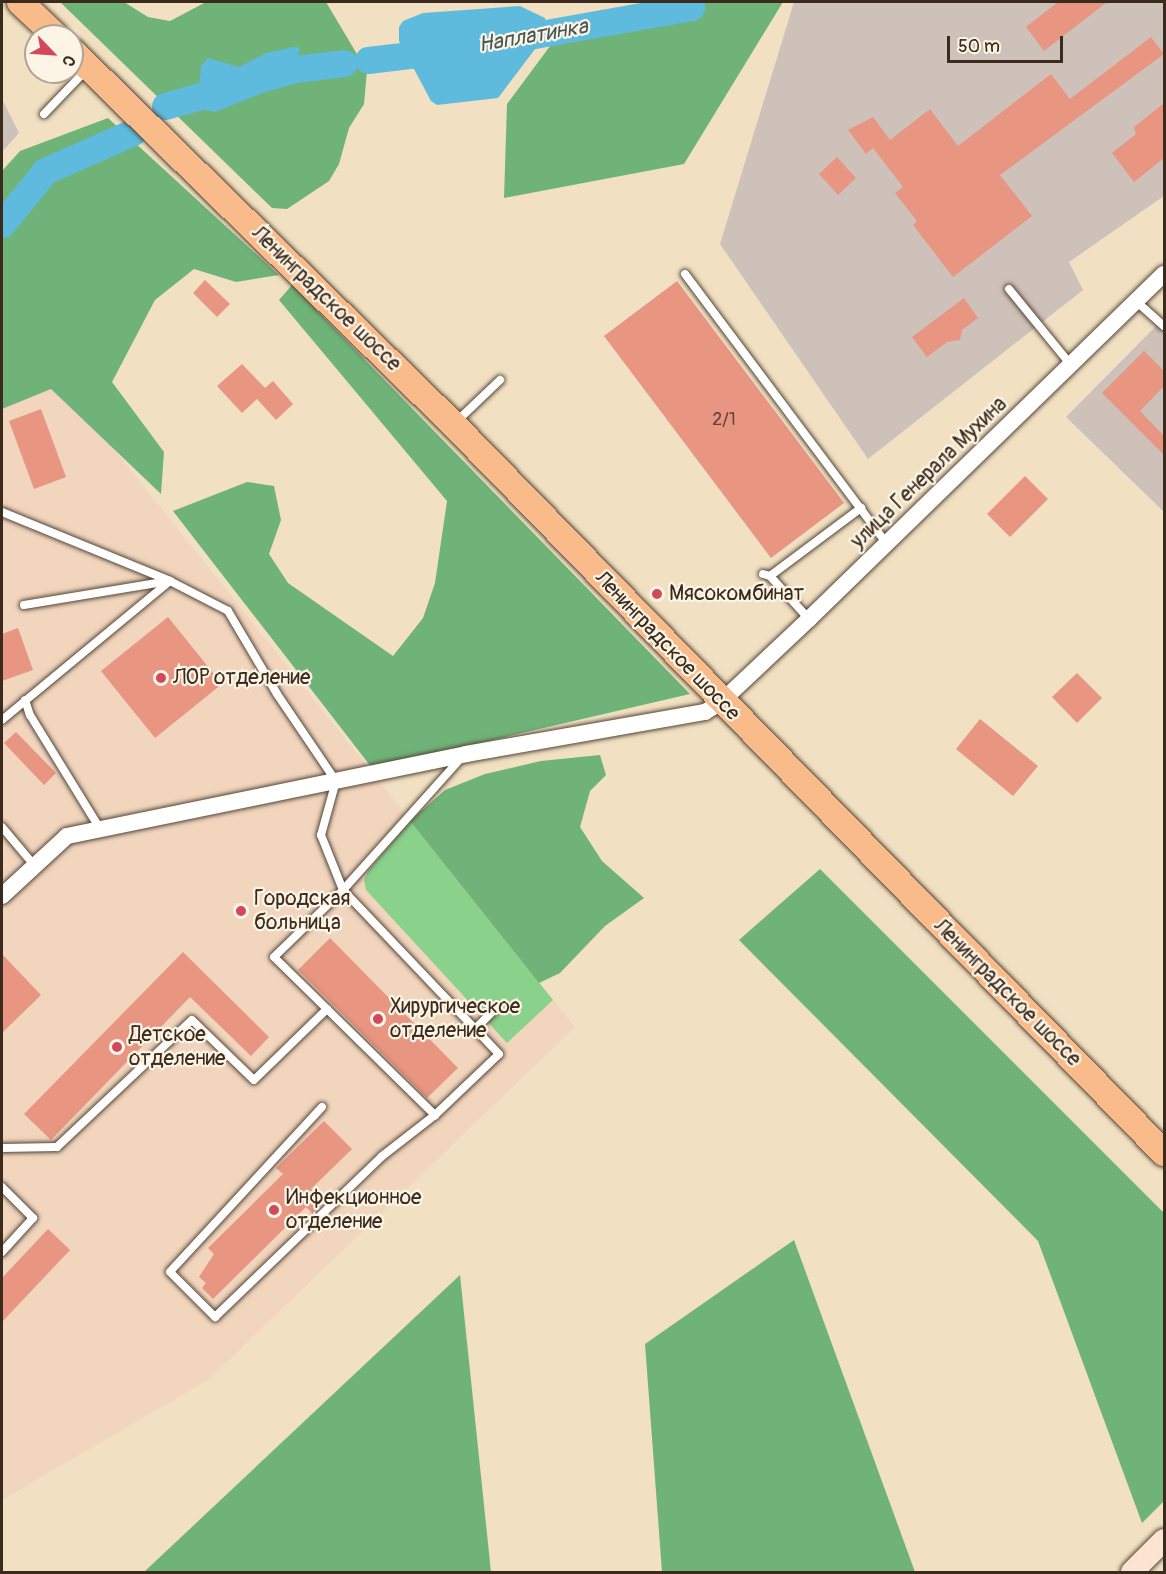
<!DOCTYPE html>
<html>
<head>
<meta charset="utf-8">
<style>
	body { margin:0 }
	#map { position:relative; width:1166px; height:1574px; overflow:hidden; background:#f1e1c2; font-family:Pangolin,sans-serif }
	div>[style] { position:absolute }
	.built>* { inset:0; background:#f1d5bd }
	.industrial>* { inset:0; background:#cec1ba }
	.green>* { inset:0; background:#8ad18c }
	.forest>* { inset:0; background:#6fb378 }
	.water>* { inset:0; background:#5fbbdd }
	.river>* { height:27px; margin:-13.5px; padding:0 13.5px; transform-origin:13.5px; border-radius:13.5px; background:#5fbbdd }
	.building>* { inset:0; background:#e89581 }
	.roads { filter:drop-shadow(0 0 2px #564537) drop-shadow(0 0 2px #564537) }
	.lane>* { height:8px; margin:-4px; padding:0 4px; transform-origin:4px; border-radius:4px; background:#fff }
	.street>* { height:16px; margin:-8px; padding:0 8px; transform-origin:8px; border-radius:8px; background:#fff }
	.secondary>* { height:22px; margin:-11px; padding:0 11px; transform-origin:11px; border-radius:11px; background:#fde4d1 }
	.primary>* { height:26px; margin:-13px; padding:0 13px; transform-origin:13px; border-radius:13px; background:#fabb8b }
	.dots>* { width:16px; height:16px; translate:-50% -50%; box-sizing:border-box; border:3px solid #fcf5e5; border-radius:50% }
	span { translate:-50% -50%; white-space:nowrap; text-align:center; line-height:1.15; -webkit-text-stroke:4.5px #fcf5e5; paint-order:stroke }
	.number-label { font-size:18px; color:#664537 }
	.number-label span { -webkit-text-stroke-width:0 }
	.street-label { font-size:21px; color:#3b2a1e }
	.poi-label { font-size:21px; color:#3b2a1e }
	.left { translate:0 -50%; text-align:left }
	.water-label { font-size:22px; color:#465657; font-style:italic }
	.frame { position:absolute; inset:0; border:3px solid #3b2a1e; pointer-events:none }
	.north { position:absolute; left:24px; top:24px; width:60px; height:60px; box-sizing:border-box; background:#fcf5e5; border:2px solid #afa495; border-radius:50%; rotate:115deg; font-size:16px; font-weight:700; line-height:24px; text-align:center; color:#3b2a1e }
	.north::after { content:''; display:block; margin:auto; width:21px; height:27px; background:#d1495b; clip-path:polygon(50% 0,100% 100%,50% 72%,0 100%) }
	.scale { position:absolute; left:947px; top:36px; width:116px; height:27px; box-sizing:border-box; border:3px solid #3b2a1e; border-top:0; padding-left:8px; font-size:18px; line-height:21px; white-space:nowrap; color:#3b2a1e; -webkit-text-stroke:4px #fcf5e5; paint-order:stroke }
</style>
</head>
<body>
<div id="map">
	<div class="built">
		<div style="clip-path:polygon(51px 370px,575px 1027px,208px 1380px,2px 1500px,2px 400px)"></div>
	</div>
	<div class="industrial">
		<div style="clip-path:polygon(794px 2px,1164px 2px,1164px 196px,1069px 262px,1083px 290px,868px 459px,720px 244px)"></div>
		<div style="clip-path:polygon(2px 99px,19px 133px,2px 152px)"></div>
		<div style="clip-path:polygon(1164px 318px,1164px 512px,1066px 417px)"></div>
	</div>
	<div class="green">
		<div style="clip-path:polygon(410px 821px,553px 1000px,507px 1043px,366px 890px,364px 880px,368px 871px)"></div>
	</div>
	<div class="forest">
		<div style="clip-path:polygon(60px 2px,124px 2px,148px 17px,170px 21px,206px 2px,326px 2px,367px 71px,364px 104px,349px 128px,339px 164px,329px 181px,287px 209px,272px 208px)"></div>
		<div style="clip-path:polygon(695px 2px,783px 2px,684px 164px,504px 198px,507px 104px,553px 42px,694px 18px)"></div>
		<div style="clip-path:polygon(108px 118px,279px 275px,236px 282px,194px 269px,155px 300px,112px 382px,164px 452px,161px 494px,51px 389px,2px 409px,2px 171px,20px 151px)"></div>
		<div style="clip-path:polygon(292px 285px,690px 694px,372px 768px,173px 511px,247px 482px,274px 486px,281px 520px,269px 554px,288px 583px,393px 656px,423px 618px,435px 583px,447px 501px,279px 300px)"></div>
		<div style="clip-path:polygon(600px 755px,606px 775px,590px 791px,580px 827px,602px 861px,644px 898px,605px 926px,560px 973px,539px 983px,410px 821px,445px 790px,485px 774px,541px 761px)"></div>
		<div style="clip-path:polygon(820px 869px,1164px 1213px,1164px 1501px,1142px 1523px,1038px 1241px,739px 940px)"></div>
		<div style="clip-path:polygon(794px 1240px,915px 1572px,662px 1572px,645px 1344px)"></div>
		<div style="clip-path:polygon(460px 1275px,491px 1572px,144px 1572px)"></div>
	</div>
	<div class="water">
		<div style="clip-path:polygon(520px 6px,545px 18px,548px 32px,498px 98px,437px 105px,431px 101px,399px 41px,399px 27px,403px 21px,423px 13px)"></div>
		<div style="clip-path:polygon(294px 47px,300px 48px,296px 60px,260px 94px,215px 112px,205px 110px,198px 102px,201px 66px,208px 58px,239px 67px,266px 53px)"></div>
	</div>
	<div class="river">
		<div style="left:512px;top:39px;width:182px;rotate:-10.1deg"></div>
		<div style="left:691px;top:7px;width:5px;rotate:-90deg"></div>
		<div style="left:368px;top:60px;width:77px;rotate:-6.8deg"></div>
		<div style="left:165px;top:106px;width:135px;rotate:-15.9deg"></div>
		<div style="left:295px;top:69px;width:49px;rotate:-7deg"></div>
		<div style="left:2px;top:224px;width:68px;rotate:-50.9deg"></div>
		<div style="left:45px;top:171px;width:96px;rotate:-23.9deg"></div>
	</div>
	<div class="building">
		<div style="clip-path:polygon(1058px 2px,1107px 2px,1044px 51px,1026px 27px)"></div>
		<div style="clip-path:polygon(1151px 37px,1164px 54px,1000px 175px,1032px 216px,953px 277px,913px 225px,917px 221px,895px 193px,903px 187px,873px 148px,866px 154px,848px 130px,873px 117px,890px 140px,930px 109px,958px 146px,1051px 74px,1070px 99px)"></div>
		<div style="clip-path:polygon(1164px 103px,1164px 158px,1134px 182px,1112px 153px,1136px 134px,1134px 127px)"></div>
		<div style="clip-path:polygon(837px 157px,856px 178px,838px 195px,819px 174px)"></div>
		<div style="clip-path:polygon(205px 280px,230px 304px,217px 317px,193px 293px)"></div>
		<div style="clip-path:polygon(677px 281px,844px 503px,771px 558px,604px 336px)"></div>
		<div style="clip-path:polygon(964px 298px,978px 318px,962px 330px,960px 340px,947px 342px,927px 357px,912px 337px)"></div>
		<div style="clip-path:polygon(1144px 351px,1164px 371px,1164px 386px,1140px 411px,1164px 436px,1164px 455px,1102px 393px)"></div>
		<div style="clip-path:polygon(242px 364px,265px 388px,273px 381px,293px 404px,276px 420px,257px 399px,242px 413px,217px 386px)"></div>
		<div style="clip-path:polygon(41px 409px,66px 477px,34px 489px,9px 421px)"></div>
		<div style="clip-path:polygon(1025px 476px,1048px 499px,1010px 537px,987px 514px)"></div>
		<div style="clip-path:polygon(168px 617px,222px 684px,155px 738px,101px 671px)"></div>
		<div style="clip-path:polygon(18px 628px,33px 670px,2px 681px,2px 634px)"></div>
		<div style="clip-path:polygon(1077px 673px,1102px 698px,1077px 723px,1052px 697px)"></div>
		<div style="clip-path:polygon(980px 719px,1038px 766px,1013px 796px,956px 749px)"></div>
		<div style="clip-path:polygon(16px 732px,56px 773px,44px 785px,4px 743px)"></div>
		<div style="clip-path:polygon(330px 938px,458px 1068px,427px 1098px,298px 970px)"></div>
		<div style="clip-path:polygon(183px 952px,269px 1037px,251px 1056px,190px 997px,51px 1140px,24px 1114px)"></div>
		<div style="clip-path:polygon(2px 954px,41px 995px,2px 1033px)"></div>
		<div style="clip-path:polygon(324px 1121px,352px 1149px,311px 1189px,324px 1202px,312px 1213px,306px 1207px,213px 1299px,202px 1288px,206px 1283px,199px 1277px,214px 1254px,208px 1248px,283px 1174px,276px 1168px)"></div>
		<div style="clip-path:polygon(48px 1229px,70px 1250px,2px 1322px,2px 1278px)"></div>
	</div>
	<div class="roads">
		<div class="lane">
			<div style="left:44px;top:114px;width:61px;rotate:-46.3deg"></div>
			<div style="left:685px;top:274px;width:337px;rotate:53.2deg"></div>
			<div style="left:1009px;top:289px;width:98px;rotate:50.8deg"></div>
			<div style="left:1137px;top:302px;width:36px;rotate:42deg"></div>
			<div style="left:456px;top:422px;width:61px;rotate:-43.7deg"></div>
			<div style="left:2px;top:512px;width:182px;rotate:22.3deg"></div>
			<div style="left:170px;top:581px;width:65px;rotate:27.3deg"></div>
			<div style="left:228px;top:611px;width:96px;rotate:59.4deg"></div>
			<div style="left:277px;top:694px;width:105px;rotate:55.9deg"></div>
			<div style="left:336px;top:781px;width:56px;rotate:105.5deg"></div>
			<div style="left:321px;top:835px;width:59px;rotate:68.2deg"></div>
			<div style="left:343px;top:890px;width:177px;rotate:-48.2deg"></div>
			<div style="left:763px;top:574px;width:7px;rotate:16deg"></div>
			<div style="left:770px;top:576px;width:58px;rotate:47.8deg"></div>
			<div style="left:770px;top:576px;width:114px;rotate:-36.8deg"></div>
			<div style="left:24px;top:605px;width:147px;rotate:-9.4deg"></div>
			<div style="left:25px;top:700px;width:16px;rotate:72deg"></div>
			<div style="left:30px;top:715px;width:134px;rotate:58.4deg"></div>
			<div style="left:2px;top:720px;width:218px;rotate:-39.6deg"></div>
			<div style="left:2px;top:827px;width:50px;rotate:49.9deg"></div>
			<div style="left:475px;top:1029px;width:27px;rotate:-45deg"></div>
			<div style="left:322px;top:1107px;width:224px;rotate:132.7deg"></div>
			<div style="left:170px;top:1272px;width:64px;rotate:45deg"></div>
			<div style="left:215px;top:1317px;width:231px;rotate:-43.9deg"></div>
			<div style="left:381px;top:1157px;width:68px;rotate:-37.9deg"></div>
			<div style="left:435px;top:1115px;width:88px;rotate:-43.6deg"></div>
			<div style="left:499px;top:1054px;width:226px;rotate:-133.6deg"></div>
			<div style="left:343px;top:890px;width:96px;rotate:135.8deg"></div>
			<div style="left:274px;top:957px;width:226px;rotate:44.5deg"></div>
			<div style="left:2px;top:1148px;width:55px;rotate:-1deg"></div>
			<div style="left:57px;top:1147px;width:185px;rotate:-43.3deg"></div>
			<div style="left:192px;top:1020px;width:86px;rotate:44.1deg"></div>
			<div style="left:254px;top:1080px;width:102px;rotate:-44.2deg"></div>
			<div style="left:2px;top:1187px;width:44px;rotate:45deg"></div>
			<div style="left:33px;top:1218px;width:46px;rotate:132.4deg"></div>
		</div>
		<div class="street">
			<div style="left:2px;top:896px;width:88px;rotate:-42.7deg"></div>
			<div style="left:67px;top:836px;width:407px;rotate:-11.6deg"></div>
			<div style="left:466px;top:754px;width:243px;rotate:-10deg"></div>
			<div style="left:705px;top:712px;width:19px;rotate:-32deg"></div>
			<div style="left:721px;top:702px;width:121px;rotate:-43.3deg"></div>
			<div style="left:809px;top:619px;width:495px;rotate:-44.2deg"></div>
		</div>
		<div class="secondary">
			<div style="left:1132px;top:1572px;width:45px;rotate:-45deg"></div>
		</div>
		<div class="primary">
			<div style="left:20px;top:2px;width:50px;rotate:43.4deg"></div>
			<div style="left:72px;top:51px;width:535px;rotate:44.39deg"></div>
			<div style="left:454px;top:425px;width:1017px;rotate:45.72deg"></div>
		</div>
	</div>
	<div class="dots">
		<div style="left:657px;top:594px;background:#d1495b"></div>
		<div style="left:161px;top:678px;background:#d1495b"></div>
		<div style="left:241px;top:911px;background:#d1495b"></div>
		<div style="left:378px;top:1019px;background:#d1495b"></div>
		<div style="left:117px;top:1047px;background:#d1495b"></div>
		<div style="left:274px;top:1210px;background:#d1495b"></div>
	</div>
	<div class="number-label">
		<span style="left:724px;top:420px">2/1</span>
	</div>
	<div class="street-label">
		<span style="left:326px;top:299px;rotate:44deg">Ленинградское шоссе</span>
		<span style="left:929px;top:473px;rotate:-44deg">улица Генерала Мухина</span>
		<span style="left:667px;top:646px;rotate:46deg">Ленинградское шоссе</span>
		<span style="left:1007px;top:993px;rotate:45deg">Ленинградское шоссе</span>
	</div>
	<div class="poi-label">
		<span class="left" style="left:669px;top:594px">Мясокомбинат</span>
		<span class="left" style="left:173px;top:678px">ЛОР отделение</span>
		<span class="left" style="left:254px;top:911px">Городская<br>больница</span>
		<span class="left" style="left:390px;top:1019px">Хирургическое<br>отделение</span>
		<span class="left" style="left:129px;top:1047px">Детское<br>отделение</span>
		<span class="left" style="left:286px;top:1210px">Инфекционное<br>отделение</span>
	</div>
	<div class="water-label">
		<span style="left:533px;top:36px;rotate:-10deg">Наплатинка</span>
	</div>
	<div class="frame"></div>
	<div class="north">С</div>
	<div class="scale">50 m</div>
</div>
</body>
</html>
